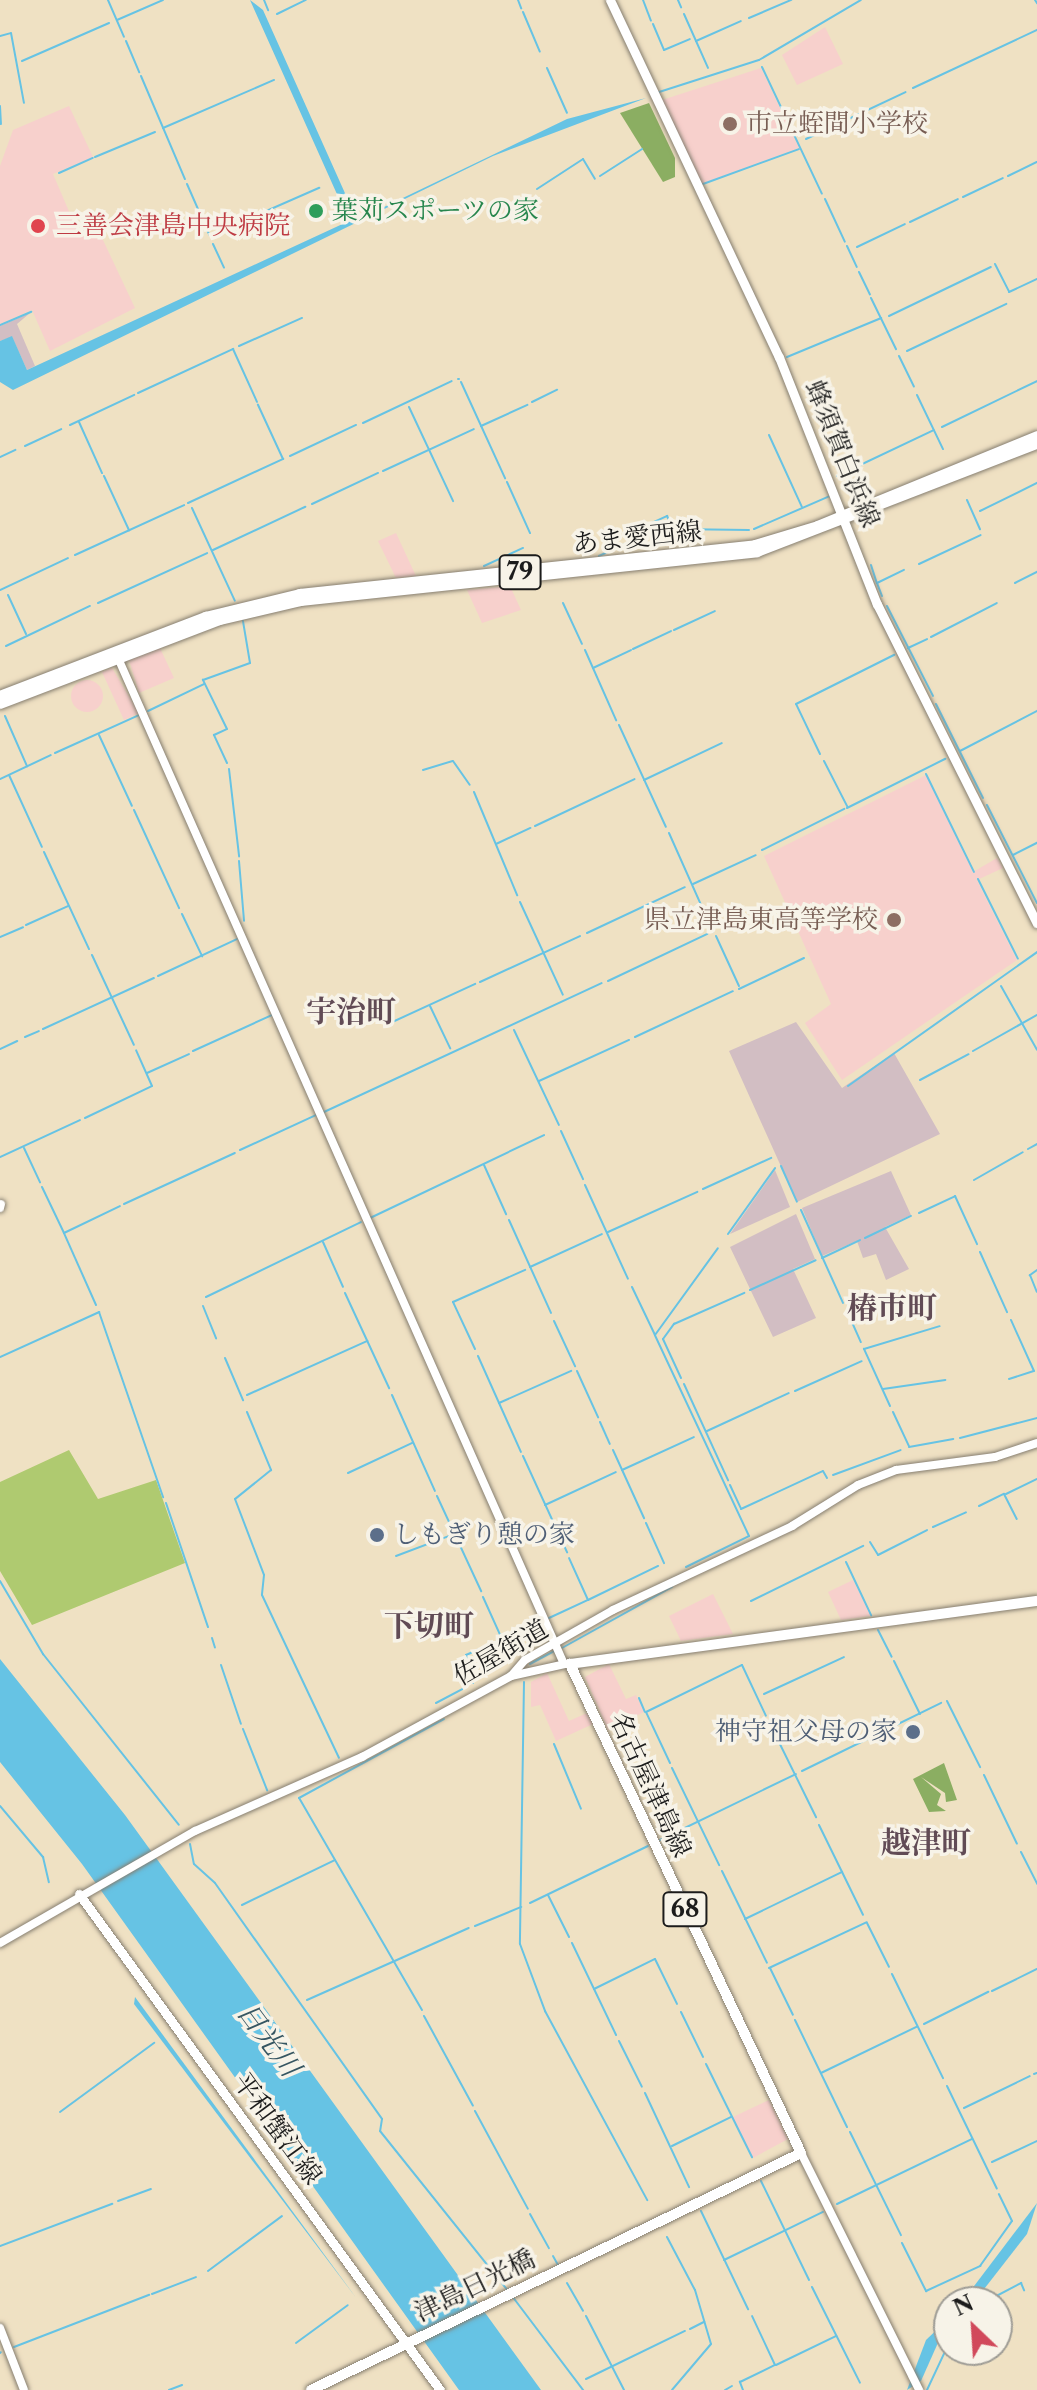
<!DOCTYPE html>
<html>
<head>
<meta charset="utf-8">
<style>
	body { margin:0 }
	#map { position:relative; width:1037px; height:2390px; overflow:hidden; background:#efe1c3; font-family:"Libre Caslon Text","Noto Serif JP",serif }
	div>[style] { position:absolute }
	.built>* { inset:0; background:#f7d0cc }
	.round { border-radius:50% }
	.industrial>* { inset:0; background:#d2bec3 }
	.green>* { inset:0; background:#afca70 }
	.forest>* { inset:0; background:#8bae62 }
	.water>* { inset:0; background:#66c3e4 }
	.stream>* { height:2px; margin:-1px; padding:0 1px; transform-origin:1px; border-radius:1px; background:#66c3e4 }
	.roads { filter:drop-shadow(0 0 2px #867e70) drop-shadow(0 0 2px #867e70) }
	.tertiary>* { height:8px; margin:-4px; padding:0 4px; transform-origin:4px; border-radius:4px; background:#fff }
	.secondary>* { height:9px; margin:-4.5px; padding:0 4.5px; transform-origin:4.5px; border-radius:4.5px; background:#fff }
	.primary>* { height:10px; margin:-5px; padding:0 5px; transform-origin:5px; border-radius:5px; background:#fff }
	.dots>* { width:22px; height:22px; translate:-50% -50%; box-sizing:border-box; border:4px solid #f7f3e8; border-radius:50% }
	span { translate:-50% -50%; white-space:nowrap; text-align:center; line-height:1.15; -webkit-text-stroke:7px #f7f3e8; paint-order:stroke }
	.shield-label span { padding:2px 6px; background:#f7f3e8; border:2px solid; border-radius:6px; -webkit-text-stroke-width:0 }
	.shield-label { font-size:24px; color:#1c1c1c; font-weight:700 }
	.education-label { font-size:26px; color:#785e54 }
	.left { translate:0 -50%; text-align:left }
	.right { translate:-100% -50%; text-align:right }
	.leisure-label { font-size:26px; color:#27864d }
	.health-label { font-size:26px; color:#be3a42 }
	.street-label { font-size:26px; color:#1c1c1c }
	.service-label { font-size:26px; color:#4e5e75 }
	.water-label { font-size:28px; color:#365662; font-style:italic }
	.quarter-label { font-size:30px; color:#614b55; font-weight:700 }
	.north { position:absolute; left:933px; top:2286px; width:80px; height:80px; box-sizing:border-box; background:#f7f3e8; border:2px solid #9f9d96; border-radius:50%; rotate:335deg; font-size:22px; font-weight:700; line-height:32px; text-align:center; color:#1c1c1c }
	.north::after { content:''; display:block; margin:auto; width:28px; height:36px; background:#d1495b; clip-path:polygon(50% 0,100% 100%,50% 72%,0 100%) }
</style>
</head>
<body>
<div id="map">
	<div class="built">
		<div style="clip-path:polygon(825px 27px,843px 64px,797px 85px,782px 55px)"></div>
		<div style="clip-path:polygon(761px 68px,799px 148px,701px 184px,662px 100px)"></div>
		<div style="clip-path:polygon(69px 106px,93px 157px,53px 174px,77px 230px,95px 223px,135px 308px,50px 351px,32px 310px,0 324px,0 166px,13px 130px)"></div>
		<div style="clip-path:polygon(396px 533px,416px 576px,396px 578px,378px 541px)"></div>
		<div style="clip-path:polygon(510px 586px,521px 610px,482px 623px,467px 590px)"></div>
		<div style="clip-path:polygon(160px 648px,174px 678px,139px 693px,129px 660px)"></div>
		<div style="clip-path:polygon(112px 668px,139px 713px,124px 720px,102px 672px)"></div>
		<div class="round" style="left:71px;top:680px;width:32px;height:32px"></div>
		<div style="clip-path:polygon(926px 775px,973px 872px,997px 858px,1003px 868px,977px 880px,1017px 960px,842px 1080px,805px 1023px,831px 1004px,764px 856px)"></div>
		<div style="clip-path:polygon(853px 1580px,871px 1616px,841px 1620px,828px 1592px)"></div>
		<div style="clip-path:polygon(713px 1594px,733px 1634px,681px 1641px,669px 1616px)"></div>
		<div style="clip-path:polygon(609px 1664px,626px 1699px,636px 1695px,644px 1712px,608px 1730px,585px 1677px)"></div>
		<div style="clip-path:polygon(547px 1673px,569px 1721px,587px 1713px,593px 1724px,556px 1741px,540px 1705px,531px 1707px,531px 1682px)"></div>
		<div style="clip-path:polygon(769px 2100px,788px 2139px,753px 2158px,733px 2117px)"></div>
	</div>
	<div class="industrial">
		<div style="clip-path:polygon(30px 313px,17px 324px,35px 366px,27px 370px,12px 337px,0 341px,0 326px)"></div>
		<div style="clip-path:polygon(796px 1022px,842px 1088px,894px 1053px,940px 1134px,797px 1202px,729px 1051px)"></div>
		<div style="clip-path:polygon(775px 1170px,790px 1207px,730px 1234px)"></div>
		<div style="clip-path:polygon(891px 1171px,911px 1215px,885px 1227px,909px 1269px,886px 1280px,876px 1254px,863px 1258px,857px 1241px,822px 1256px,802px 1208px)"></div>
		<div style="clip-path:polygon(796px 1214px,815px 1259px,793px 1269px,816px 1318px,773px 1337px,730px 1247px)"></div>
	</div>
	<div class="green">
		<div style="clip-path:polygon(69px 1450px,98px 1499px,156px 1480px,185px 1563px,32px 1625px,0 1571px,0 1482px)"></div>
	</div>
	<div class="forest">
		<div style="clip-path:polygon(649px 103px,675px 158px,675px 177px,663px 182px,620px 113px)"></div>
		<div style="clip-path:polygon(944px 1763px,957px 1800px,946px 1802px,945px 1793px,921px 1777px,941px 1794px,937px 1805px,946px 1811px,929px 1812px,913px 1779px)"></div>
	</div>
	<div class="water">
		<div style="clip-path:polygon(250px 0,263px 10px,357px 220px,567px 119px,646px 98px,493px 156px,13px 390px,0 382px,0 341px,12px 336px,27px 370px,349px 221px)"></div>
		<div style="clip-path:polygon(0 1659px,125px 1815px,541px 2390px,459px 2390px,82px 1864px,0 1762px)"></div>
		<div style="clip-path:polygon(135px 1997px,357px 2299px,134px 2004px)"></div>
		<div style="clip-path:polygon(1037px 2203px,1027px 2234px,974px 2302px,962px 2302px)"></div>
		<div style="clip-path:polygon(949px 2318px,921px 2381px,907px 2390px,926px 2340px)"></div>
	</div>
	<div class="stream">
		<div style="left:108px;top:0;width:40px;rotate:66.6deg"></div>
		<div style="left:264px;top:0;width:11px;rotate:68deg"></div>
		<div style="left:518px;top:0;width:9px;rotate:69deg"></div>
		<div style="left:643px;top:0;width:22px;rotate:69deg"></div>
		<div style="left:678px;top:0;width:8px;rotate:67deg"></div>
		<div style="left:1035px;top:0;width:4px;rotate:56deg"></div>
		<div style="left:523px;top:12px;width:43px;rotate:67deg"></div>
		<div style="left:277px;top:14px;width:32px;rotate:-26deg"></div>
		<div style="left:684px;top:14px;width:59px;rotate:66deg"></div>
		<div style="left:749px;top:18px;width:46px;rotate:-23.2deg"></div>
		<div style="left:117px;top:20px;width:50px;rotate:-23.5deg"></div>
		<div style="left:653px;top:24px;width:28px;rotate:67deg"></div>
		<div style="left:664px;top:50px;width:28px;rotate:-23deg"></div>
		<div style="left:0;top:36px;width:11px;rotate:-15deg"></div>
		<div style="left:11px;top:33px;width:71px;rotate:79.5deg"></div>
		<div style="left:126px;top:41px;width:34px;rotate:67deg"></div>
		<div style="left:696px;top:41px;width:49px;rotate:-24deg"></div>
		<div style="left:22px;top:61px;width:95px;rotate:-23.6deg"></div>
		<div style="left:762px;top:67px;width:140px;rotate:64.7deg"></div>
		<div style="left:547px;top:68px;width:49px;rotate:66deg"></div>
		<div style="left:141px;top:76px;width:112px;rotate:66.9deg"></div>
		<div style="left:913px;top:88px;width:137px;rotate:-25.1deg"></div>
		<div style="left:656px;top:93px;width:108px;rotate:-17.8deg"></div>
		<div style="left:759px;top:60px;width:118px;rotate:-30.5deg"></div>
		<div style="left:0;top:106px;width:18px;rotate:87deg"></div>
		<div style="left:163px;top:128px;width:121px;rotate:-23.4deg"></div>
		<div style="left:806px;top:139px;width:110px;rotate:-25.2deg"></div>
		<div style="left:95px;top:157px;width:65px;rotate:-22.6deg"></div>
		<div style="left:59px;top:173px;width:37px;rotate:-24deg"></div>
		<div style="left:600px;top:176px;width:50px;rotate:-32.7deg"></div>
		<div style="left:1008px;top:176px;width:32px;rotate:-26deg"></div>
		<div style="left:187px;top:184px;width:55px;rotate:66.3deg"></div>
		<div style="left:703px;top:184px;width:102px;rotate:-20deg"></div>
		<div style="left:537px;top:189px;width:55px;rotate:-33.1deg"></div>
		<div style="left:583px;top:159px;width:23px;rotate:59deg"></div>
		<div style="left:963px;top:197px;width:44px;rotate:-25.4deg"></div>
		<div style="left:825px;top:199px;width:47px;rotate:65.1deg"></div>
		<div style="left:910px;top:222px;width:53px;rotate:-25.6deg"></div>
		<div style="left:214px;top:234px;width:115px;rotate:-23.7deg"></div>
		<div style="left:213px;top:244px;width:26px;rotate:65deg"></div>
		<div style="left:847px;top:246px;width:23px;rotate:65deg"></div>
		<div style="left:857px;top:247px;width:53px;rotate:-25.6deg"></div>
		<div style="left:995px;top:264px;width:31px;rotate:63deg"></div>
		<div style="left:1009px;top:292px;width:31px;rotate:-25deg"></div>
		<div style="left:859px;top:272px;width:25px;rotate:64deg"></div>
		<div style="left:871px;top:298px;width:57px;rotate:63.9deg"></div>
		<div style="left:889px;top:316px;width:113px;rotate:-25.7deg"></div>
		<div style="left:0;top:325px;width:34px;rotate:-23deg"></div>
		<div style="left:239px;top:346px;width:69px;rotate:-24deg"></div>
		<div style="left:907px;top:351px;width:110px;rotate:-25.4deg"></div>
		<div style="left:899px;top:356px;width:34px;rotate:64deg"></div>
		<div style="left:787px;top:357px;width:102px;rotate:-22.5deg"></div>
		<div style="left:458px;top:379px;width:1px"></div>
		<div style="left:461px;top:382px;width:106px;rotate:65.4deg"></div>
		<div style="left:138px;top:393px;width:105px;rotate:-24.9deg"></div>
		<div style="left:233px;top:349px;width:58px;rotate:65.6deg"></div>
		<div style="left:917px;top:395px;width:60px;rotate:64.3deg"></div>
		<div style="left:532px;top:402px;width:28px;rotate:-26deg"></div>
		<div style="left:409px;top:407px;width:104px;rotate:64.9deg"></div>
		<div style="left:79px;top:422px;width:56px;rotate:65.7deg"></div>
		<div style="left:363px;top:423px;width:98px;rotate:-25.3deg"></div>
		<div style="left:70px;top:425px;width:71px;rotate:-25.1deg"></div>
		<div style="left:481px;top:426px;width:51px;rotate:-24.5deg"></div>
		<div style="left:942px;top:427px;width:106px;rotate:-25.8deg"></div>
		<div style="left:769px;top:435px;width:79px;rotate:65.4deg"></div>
		<div style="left:25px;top:446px;width:40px;rotate:-25deg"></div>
		<div style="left:290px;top:456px;width:73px;rotate:-25.2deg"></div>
		<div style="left:0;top:457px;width:17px;rotate:-25deg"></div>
		<div style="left:383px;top:471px;width:100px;rotate:-24.8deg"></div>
		<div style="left:104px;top:476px;width:60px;rotate:65.2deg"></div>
		<div style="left:837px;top:476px;width:107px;rotate:-25.4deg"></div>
		<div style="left:507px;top:482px;width:56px;rotate:65.7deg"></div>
		<div style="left:967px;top:500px;width:32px;rotate:66deg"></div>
		<div style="left:188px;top:503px;width:105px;rotate:-24.9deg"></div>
		<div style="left:283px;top:459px;width:60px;rotate:-114.8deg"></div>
		<div style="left:312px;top:504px;width:73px;rotate:-25.2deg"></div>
		<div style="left:192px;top:508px;width:102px;rotate:65.2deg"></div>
		<div style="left:980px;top:511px;width:64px;rotate:-26.2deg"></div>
		<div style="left:754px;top:529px;width:83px;rotate:-23.5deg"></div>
		<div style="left:633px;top:540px;width:8px;rotate:-113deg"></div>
		<div style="left:630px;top:533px;width:41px;rotate:-24.7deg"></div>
		<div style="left:667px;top:516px;width:14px;rotate:65deg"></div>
		<div style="left:673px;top:529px;width:76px;rotate:0.8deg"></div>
		<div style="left:213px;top:550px;width:102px;rotate:-25.1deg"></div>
		<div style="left:75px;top:555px;width:120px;rotate:-24.6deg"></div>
		<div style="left:599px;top:556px;width:33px;rotate:-25deg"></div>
		<div style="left:919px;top:564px;width:68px;rotate:-25.1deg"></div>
		<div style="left:871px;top:565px;width:19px;rotate:72deg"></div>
		<div style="left:484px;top:566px;width:43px;rotate:-24.8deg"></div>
		<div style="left:1015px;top:583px;width:25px;rotate:-27deg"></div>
		<div style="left:0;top:590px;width:75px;rotate:-25.2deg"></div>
		<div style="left:8px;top:595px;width:43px;rotate:65.2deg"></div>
		<div style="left:882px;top:596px;width:14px;rotate:-111deg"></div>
		<div style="left:877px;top:583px;width:30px;rotate:-26deg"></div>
		<div style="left:98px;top:603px;width:120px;rotate:-24.6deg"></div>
		<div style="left:563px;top:603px;width:45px;rotate:65.1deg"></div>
		<div style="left:887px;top:606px;width:101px;rotate:62.9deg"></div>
		<div style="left:674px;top:630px;width:45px;rotate:-24.9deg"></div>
		<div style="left:931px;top:637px;width:74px;rotate:-27.3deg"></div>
		<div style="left:6px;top:646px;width:93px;rotate:-25.5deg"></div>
		<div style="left:908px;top:648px;width:21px;rotate:-25deg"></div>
		<div style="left:633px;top:649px;width:42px;rotate:-25.3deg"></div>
		<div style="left:585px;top:650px;width:77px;rotate:66.1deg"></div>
		<div style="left:593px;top:668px;width:42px;rotate:-25.3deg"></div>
		<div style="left:936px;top:704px;width:105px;rotate:63.4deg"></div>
		<div style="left:148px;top:711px;width:62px;rotate:-25.7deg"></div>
		<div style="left:5px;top:716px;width:55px;rotate:66.3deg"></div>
		<div style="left:619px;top:725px;width:112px;rotate:65.3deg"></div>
		<div style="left:99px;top:735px;width:78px;rotate:65.1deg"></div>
		<div style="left:960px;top:751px;width:87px;rotate:-27.5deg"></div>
		<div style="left:55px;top:753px;width:92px;rotate:-24.3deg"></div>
		<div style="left:820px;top:754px;width:55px;rotate:-115.6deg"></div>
		<div style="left:796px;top:704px;width:110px;rotate:-26.6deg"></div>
		<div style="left:824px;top:761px;width:51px;rotate:62.9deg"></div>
		<div style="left:227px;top:763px;width:31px;rotate:-115deg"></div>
		<div style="left:214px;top:735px;width:14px;rotate:-25deg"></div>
		<div style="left:227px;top:729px;width:55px;rotate:-116.1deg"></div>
		<div style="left:203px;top:680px;width:50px;rotate:-19.9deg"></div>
		<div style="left:250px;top:663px;width:43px;rotate:-99.5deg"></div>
		<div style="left:229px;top:769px;width:88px;rotate:83.4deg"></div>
		<div style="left:423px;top:770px;width:31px;rotate:-17deg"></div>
		<div style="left:453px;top:761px;width:29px;rotate:55deg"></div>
		<div style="left:926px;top:774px;width:109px;rotate:63.9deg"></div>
		<div style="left:9px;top:775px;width:79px;rotate:65.4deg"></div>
		<div style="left:0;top:779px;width:56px;rotate:-25.2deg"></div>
		<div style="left:644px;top:780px;width:86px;rotate:-25.4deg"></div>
		<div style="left:474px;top:792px;width:112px;rotate:67.3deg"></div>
		<div style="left:987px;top:805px;width:110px;rotate:63deg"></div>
		<div style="left:847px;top:808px;width:110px;rotate:-26.6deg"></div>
		<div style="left:134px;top:810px;width:108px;rotate:65.3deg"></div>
		<div style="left:535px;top:826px;width:110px;rotate:-25.2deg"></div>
		<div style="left:669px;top:833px;width:108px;rotate:66deg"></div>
		<div style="left:496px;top:844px;width:38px;rotate:-25deg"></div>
		<div style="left:762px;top:850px;width:92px;rotate:-26.6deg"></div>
		<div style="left:44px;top:852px;width:107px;rotate:65.1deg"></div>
		<div style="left:1013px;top:855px;width:27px;rotate:-27deg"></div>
		<div style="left:239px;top:861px;width:60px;rotate:85.2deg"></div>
		<div style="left:978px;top:879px;width:89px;rotate:63.4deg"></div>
		<div style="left:693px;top:884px;width:69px;rotate:-24.7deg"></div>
		<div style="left:520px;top:902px;width:102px;rotate:65.2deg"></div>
		<div style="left:182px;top:914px;width:47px;rotate:64.5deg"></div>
		<div style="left:26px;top:925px;width:46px;rotate:-24.3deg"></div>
		<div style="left:587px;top:933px;width:108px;rotate:-25.1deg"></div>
		<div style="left:716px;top:936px;width:55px;rotate:65.3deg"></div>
		<div style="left:0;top:937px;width:25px;rotate:-23deg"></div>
		<div style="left:92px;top:955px;width:99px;rotate:65deg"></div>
		<div style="left:158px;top:976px;width:87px;rotate:-25.1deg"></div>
		<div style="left:608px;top:981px;width:110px;rotate:-25.4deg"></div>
		<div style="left:480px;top:982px;width:110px;rotate:-24.7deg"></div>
		<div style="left:1001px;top:986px;width:73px;rotate:60.6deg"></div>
		<div style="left:739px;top:989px;width:72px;rotate:-25.5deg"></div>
		<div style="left:430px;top:1006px;width:47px;rotate:64.5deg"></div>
		<div style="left:388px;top:1024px;width:96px;rotate:-24.7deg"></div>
		<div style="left:43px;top:1029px;width:122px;rotate:-24.7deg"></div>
		<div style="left:514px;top:1030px;width:105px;rotate:64.7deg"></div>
		<div style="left:25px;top:1037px;width:15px;rotate:-23deg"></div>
		<div style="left:635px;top:1037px;width:108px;rotate:-25.1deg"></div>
		<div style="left:0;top:1049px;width:19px;rotate:-25deg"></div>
		<div style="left:193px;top:1051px;width:87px;rotate:-24.5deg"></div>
		<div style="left:973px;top:1051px;width:73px;rotate:-29.4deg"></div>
		<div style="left:147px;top:1073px;width:46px;rotate:-24.3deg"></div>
		<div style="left:920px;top:1080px;width:55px;rotate:-28deg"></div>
		<div style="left:539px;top:1081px;width:99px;rotate:-24.5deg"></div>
		<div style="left:848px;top:1086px;width:232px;rotate:-35.3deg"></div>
		<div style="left:324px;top:1112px;width:306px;rotate:-24.9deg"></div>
		<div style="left:85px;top:1118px;width:74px;rotate:-25.5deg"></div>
		<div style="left:152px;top:1086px;width:39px;rotate:-114deg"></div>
		<div style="left:561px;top:1131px;width:53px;rotate:65.4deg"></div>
		<div style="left:24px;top:1148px;width:38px;rotate:65deg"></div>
		<div style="left:1028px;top:1149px;width:10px;rotate:-29deg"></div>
		<div style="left:240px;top:1150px;width:84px;rotate:-24.7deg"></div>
		<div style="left:0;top:1157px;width:88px;rotate:-24.8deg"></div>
		<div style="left:484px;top:1165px;width:54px;rotate:65.8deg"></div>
		<div style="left:781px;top:1166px;width:39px;rotate:66deg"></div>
		<div style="left:974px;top:1180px;width:56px;rotate:-29.7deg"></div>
		<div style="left:585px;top:1185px;width:103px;rotate:65.4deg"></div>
		<div style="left:42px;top:1187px;width:51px;rotate:64.4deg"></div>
		<div style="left:703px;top:1189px;width:75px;rotate:-24.5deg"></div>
		<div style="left:124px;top:1204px;width:122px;rotate:-24.7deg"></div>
		<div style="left:801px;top:1210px;width:102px;rotate:65.7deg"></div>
		<div style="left:919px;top:1213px;width:40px;rotate:-25deg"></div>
		<div style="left:955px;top:1196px;width:53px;rotate:65.4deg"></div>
		<div style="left:368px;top:1219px;width:195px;rotate:-25.5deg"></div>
		<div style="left:509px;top:1220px;width:102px;rotate:65.7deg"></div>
		<div style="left:608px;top:1232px;width:98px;rotate:-24.2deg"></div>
		<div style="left:728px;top:1234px;width:81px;rotate:-54.5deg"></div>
		<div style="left:865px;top:1238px;width:51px;rotate:-25.6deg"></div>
		<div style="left:323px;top:1242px;width:49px;rotate:66deg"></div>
		<div style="left:980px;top:1252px;width:66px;rotate:65.8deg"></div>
		<div style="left:822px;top:1258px;width:42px;rotate:-25.3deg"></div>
		<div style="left:530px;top:1267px;width:79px;rotate:-24.6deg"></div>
		<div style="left:1037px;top:1270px;width:9px;rotate:144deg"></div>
		<div style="left:1030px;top:1275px;width:18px;rotate:68deg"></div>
		<div style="left:632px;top:1287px;width:53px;rotate:64.4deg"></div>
		<div style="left:750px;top:1290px;width:72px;rotate:-24.4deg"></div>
		<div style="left:345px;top:1293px;width:105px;rotate:65.1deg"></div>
		<div style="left:206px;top:1297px;width:172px;rotate:-25.8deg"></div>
		<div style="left:96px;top:1305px;width:79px;rotate:-114deg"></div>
		<div style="left:64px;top:1233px;width:62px;rotate:-25.7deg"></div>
		<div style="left:203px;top:1306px;width:35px;rotate:68deg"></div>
		<div style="left:847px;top:1311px;width:34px;rotate:66deg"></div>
		<div style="left:554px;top:1321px;width:50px;rotate:65deg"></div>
		<div style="left:475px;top:1349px;width:52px;rotate:-115.1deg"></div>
		<div style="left:453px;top:1302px;width:79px;rotate:-24deg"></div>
		<div style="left:478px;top:1356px;width:105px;rotate:65.9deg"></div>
		<div style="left:0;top:1357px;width:109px;rotate:-24.4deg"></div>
		<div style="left:99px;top:1312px;width:196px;rotate:70.9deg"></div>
		<div style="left:225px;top:1358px;width:46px;rotate:66.8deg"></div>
		<div style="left:577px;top:1371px;width:51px;rotate:65.5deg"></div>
		<div style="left:681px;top:1378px;width:43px;rotate:-114.8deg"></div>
		<div style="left:663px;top:1339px;width:19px;rotate:-54deg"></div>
		<div style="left:674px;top:1324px;width:77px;rotate:-23.9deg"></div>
		<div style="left:1009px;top:1379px;width:26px;rotate:-18deg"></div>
		<div style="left:1034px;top:1371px;width:56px;rotate:-114.3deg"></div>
		<div style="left:684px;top:1384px;width:106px;rotate:65.4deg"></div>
		<div style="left:883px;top:1389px;width:63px;rotate:-8.3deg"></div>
		<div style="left:795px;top:1391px;width:73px;rotate:-24.1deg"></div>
		<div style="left:247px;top:1395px;width:132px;rotate:-24.2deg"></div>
		<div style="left:392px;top:1395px;width:105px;rotate:65.9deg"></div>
		<div style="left:499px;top:1403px;width:79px;rotate:-24deg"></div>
		<div style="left:890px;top:1406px;width:63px;rotate:-114.5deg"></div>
		<div style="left:864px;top:1349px;width:79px;rotate:-16.8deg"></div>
		<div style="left:247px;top:1412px;width:63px;rotate:67.5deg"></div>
		<div style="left:271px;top:1470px;width:46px;rotate:141.1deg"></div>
		<div style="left:235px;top:1499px;width:81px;rotate:69.1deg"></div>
		<div style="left:264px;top:1575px;width:20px;rotate:96deg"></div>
		<div style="left:262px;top:1595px;width:180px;rotate:64.7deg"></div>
		<div style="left:893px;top:1412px;width:38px;rotate:65deg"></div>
		<div style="left:909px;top:1447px;width:45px;rotate:-10.3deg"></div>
		<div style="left:600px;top:1422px;width:24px;rotate:66deg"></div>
		<div style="left:707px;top:1431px;width:90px;rotate:-24.9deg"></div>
		<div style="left:960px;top:1438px;width:80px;rotate:-14.6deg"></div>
		<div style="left:613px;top:1450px;width:75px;rotate:65.5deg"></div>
		<div style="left:523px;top:1456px;width:106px;rotate:65.4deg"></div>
		<div style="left:622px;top:1470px;width:79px;rotate:-24.6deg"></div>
		<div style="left:348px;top:1473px;width:71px;rotate:-25.1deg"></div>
		<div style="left:833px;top:1475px;width:72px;rotate:-20.2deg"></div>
		<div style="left:730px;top:1485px;width:26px;rotate:65deg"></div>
		<div style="left:741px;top:1509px;width:90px;rotate:-24.9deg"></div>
		<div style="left:823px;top:1471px;width:8px;rotate:60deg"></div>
		<div style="left:1006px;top:1494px;width:34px;rotate:-26deg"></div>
		<div style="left:437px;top:1496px;width:105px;rotate:65.1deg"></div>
		<div style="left:166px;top:1503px;width:131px;rotate:71.3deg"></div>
		<div style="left:545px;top:1505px;width:78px;rotate:-24.9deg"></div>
		<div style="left:979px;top:1506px;width:28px;rotate:-26deg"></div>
		<div style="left:1004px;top:1494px;width:28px;rotate:63deg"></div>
		<div style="left:646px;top:1523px;width:44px;rotate:65.8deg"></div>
		<div style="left:933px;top:1527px;width:36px;rotate:-24deg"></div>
		<div style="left:870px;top:1542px;width:15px;rotate:58deg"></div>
		<div style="left:878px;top:1555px;width:55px;rotate:-27deg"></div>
		<div style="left:396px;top:1556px;width:57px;rotate:-20.7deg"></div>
		<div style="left:846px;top:1562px;width:59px;rotate:64.7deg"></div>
		<div style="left:686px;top:1567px;width:70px;rotate:-26.2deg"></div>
		<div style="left:749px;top:1536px;width:222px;rotate:-115.1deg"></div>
		<div style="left:655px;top:1335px;width:107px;rotate:-54.1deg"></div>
		<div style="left:0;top:1581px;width:85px;rotate:59.5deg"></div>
		<div style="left:43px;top:1654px;width:218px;rotate:51.5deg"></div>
		<div style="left:483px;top:1597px;width:46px;rotate:65.7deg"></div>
		<div style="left:588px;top:1600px;width:78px;rotate:-25.9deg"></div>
		<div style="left:751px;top:1601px;width:125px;rotate:-26.2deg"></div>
		<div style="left:549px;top:1618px;width:43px;rotate:-24.8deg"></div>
		<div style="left:588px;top:1600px;width:46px;rotate:-114.3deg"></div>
		<div style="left:878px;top:1630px;width:30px;rotate:63deg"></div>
		<div style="left:212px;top:1638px;width:10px;rotate:73deg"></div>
		<div style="left:562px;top:1648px;width:126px;rotate:-29deg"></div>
		<div style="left:894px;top:1661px;width:59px;rotate:63.9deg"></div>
		<div style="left:530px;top:1664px;width:30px;rotate:-28deg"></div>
		<div style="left:221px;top:1665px;width:62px;rotate:71.3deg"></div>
		<div style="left:524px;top:1682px;width:262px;rotate:90.9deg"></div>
		<div style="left:520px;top:1944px;width:72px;rotate:69.5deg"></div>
		<div style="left:545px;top:2011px;width:215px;rotate:61.6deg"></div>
		<div style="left:473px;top:1683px;width:29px;rotate:-104deg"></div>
		<div style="left:466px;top:1655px;width:82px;rotate:-23.7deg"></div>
		<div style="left:764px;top:1694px;width:88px;rotate:-24.8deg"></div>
		<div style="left:639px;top:1698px;width:15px;rotate:67deg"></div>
		<div style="left:947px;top:1701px;width:74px;rotate:63.4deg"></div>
		<div style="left:436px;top:1703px;width:34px;rotate:-28deg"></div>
		<div style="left:770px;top:1724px;width:104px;rotate:63.7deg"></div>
		<div style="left:243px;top:1729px;width:66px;rotate:68.5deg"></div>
		<div style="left:554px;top:1744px;width:70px;rotate:67.4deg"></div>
		<div style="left:670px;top:1763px;width:56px;rotate:-115.2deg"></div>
		<div style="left:646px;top:1712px;width:107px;rotate:-26.1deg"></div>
		<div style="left:742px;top:1665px;width:56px;rotate:64.8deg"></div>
		<div style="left:672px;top:1768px;width:108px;rotate:64.1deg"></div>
		<div style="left:802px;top:1771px;width:155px;rotate:-26.1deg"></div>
		<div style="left:984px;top:1775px;width:76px;rotate:64.4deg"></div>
		<div style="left:0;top:1806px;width:67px;rotate:49.9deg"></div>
		<div style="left:43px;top:1857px;width:26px;rotate:77deg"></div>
		<div style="left:819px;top:1825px;width:100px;rotate:63.9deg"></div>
		<div style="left:660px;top:1840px;width:151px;rotate:-25.9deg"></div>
		<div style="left:190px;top:1844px;width:20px;rotate:79deg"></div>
		<div style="left:194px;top:1864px;width:28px;rotate:42deg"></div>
		<div style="left:215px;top:1883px;width:289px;rotate:54.7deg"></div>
		<div style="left:382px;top:2119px;width:12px;rotate:99deg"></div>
		<div style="left:380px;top:2131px;width:205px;rotate:51.3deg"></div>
		<div style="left:1021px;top:1852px;width:36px;rotate:63deg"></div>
		<div style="left:722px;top:1871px;width:102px;rotate:63.9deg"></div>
		<div style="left:548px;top:1895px;width:47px;rotate:63.4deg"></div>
		<div style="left:530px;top:1903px;width:131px;rotate:-25.8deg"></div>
		<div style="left:242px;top:1905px;width:103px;rotate:-25.8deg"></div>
		<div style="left:745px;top:1919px;width:108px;rotate:-25.9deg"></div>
		<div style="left:867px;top:1923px;width:49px;rotate:63.4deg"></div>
		<div style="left:475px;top:1926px;width:50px;rotate:-22.4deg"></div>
		<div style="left:572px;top:1943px;width:102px;rotate:64.4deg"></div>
		<div style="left:769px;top:1968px;width:108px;rotate:-25.1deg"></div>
		<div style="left:770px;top:1968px;width:52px;rotate:63.9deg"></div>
		<div style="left:892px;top:1974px;width:116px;rotate:63.9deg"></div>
		<div style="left:594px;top:1989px;width:68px;rotate:-26.2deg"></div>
		<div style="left:655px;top:1959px;width:50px;rotate:63.9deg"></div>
		<div style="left:992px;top:1991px;width:50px;rotate:-26.1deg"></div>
		<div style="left:307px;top:2000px;width:177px;rotate:-24deg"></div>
		<div style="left:422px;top:2010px;width:245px;rotate:-120.1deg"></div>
		<div style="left:299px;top:1798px;width:165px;rotate:-28.6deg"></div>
		<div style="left:681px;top:2012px;width:50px;rotate:63.9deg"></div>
		<div style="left:424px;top:2016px;width:102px;rotate:61.4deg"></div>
		<div style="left:795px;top:2020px;width:119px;rotate:64.1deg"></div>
		<div style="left:924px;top:2024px;width:72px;rotate:-26.6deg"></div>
		<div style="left:619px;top:2041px;width:51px;rotate:63.4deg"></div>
		<div style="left:706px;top:2064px;width:104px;rotate:63.7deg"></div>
		<div style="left:821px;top:2073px;width:106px;rotate:-25.8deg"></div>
		<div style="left:1034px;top:2074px;width:3px;rotate:-18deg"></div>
		<div style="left:947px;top:2086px;width:114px;rotate:64.1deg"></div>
		<div style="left:645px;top:2093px;width:104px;rotate:64.9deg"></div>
		<div style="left:964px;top:2108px;width:73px;rotate:-25.9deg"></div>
		<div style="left:475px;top:2111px;width:111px;rotate:61.6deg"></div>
		<div style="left:60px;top:2112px;width:117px;rotate:-36.3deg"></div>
		<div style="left:850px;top:2132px;width:115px;rotate:63.7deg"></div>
		<div style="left:672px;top:2146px;width:66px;rotate:-26.2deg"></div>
		<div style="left:992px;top:2162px;width:50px;rotate:-25deg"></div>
		<div style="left:761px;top:2181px;width:110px;rotate:64.1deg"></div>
		<div style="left:118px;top:2201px;width:35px;rotate:-20deg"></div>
		<div style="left:837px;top:2204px;width:150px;rotate:-25.7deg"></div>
		<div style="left:701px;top:2211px;width:109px;rotate:64.4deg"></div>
		<div style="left:530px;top:2214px;width:39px;rotate:61deg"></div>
		<div style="left:667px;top:2237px;width:60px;rotate:62.2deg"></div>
		<div style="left:695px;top:2290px;width:56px;rotate:73.5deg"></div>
		<div style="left:711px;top:2344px;width:60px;rotate:130.3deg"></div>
		<div style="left:902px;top:2243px;width:54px;rotate:63.4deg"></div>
		<div style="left:926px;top:2291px;width:60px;rotate:-24.8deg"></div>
		<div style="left:980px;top:2266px;width:55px;rotate:-54.6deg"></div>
		<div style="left:1012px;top:2221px;width:30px;rotate:-116deg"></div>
		<div style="left:0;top:2246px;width:120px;rotate:-20.6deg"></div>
		<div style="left:553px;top:2256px;width:10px;rotate:61deg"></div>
		<div style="left:724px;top:2260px;width:110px;rotate:-25.9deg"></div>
		<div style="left:208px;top:2271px;width:92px;rotate:-36.6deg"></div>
		<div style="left:567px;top:2283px;width:32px;rotate:60deg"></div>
		<div style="left:812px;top:2287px;width:107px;rotate:63.4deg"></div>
		<div style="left:152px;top:2294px;width:47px;rotate:-21.1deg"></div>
		<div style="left:512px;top:2296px;width:118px;rotate:52.9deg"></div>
		<div style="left:985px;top:2302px;width:41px;rotate:-27.8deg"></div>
		<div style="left:1021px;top:2283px;width:8px;rotate:67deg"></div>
		<div style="left:586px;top:2316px;width:83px;rotate:62.8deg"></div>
		<div style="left:690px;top:2329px;width:16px;rotate:-27deg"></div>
		<div style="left:296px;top:2343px;width:64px;rotate:-36.2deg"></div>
		<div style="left:14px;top:2347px;width:145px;rotate:-21.1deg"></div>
		<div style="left:0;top:2353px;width:1px;rotate:-45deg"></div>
		<div style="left:776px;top:2365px;width:67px;rotate:-25.8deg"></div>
		<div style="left:586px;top:2379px;width:110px;rotate:-25.9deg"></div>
		<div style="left:169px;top:2390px;width:14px;rotate:-21deg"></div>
		<div style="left:725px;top:2390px;width:8px;rotate:-30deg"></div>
		<div style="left:743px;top:2390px;width:9px;rotate:-111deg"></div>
		<div style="left:740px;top:2382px;width:39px;rotate:-26deg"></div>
		<div style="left:775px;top:2365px;width:54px;rotate:-115.1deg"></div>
		<div style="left:927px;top:2390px;width:52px;rotate:-64.9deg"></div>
	</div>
	<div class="roads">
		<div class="tertiary">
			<div style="left:118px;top:658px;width:1100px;rotate:66.09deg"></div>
			<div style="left:0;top:1208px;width:4px;rotate:-76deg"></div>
			<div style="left:511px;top:1676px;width:55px;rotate:-12.5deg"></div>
			<div style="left:0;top:1943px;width:225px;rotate:-29.9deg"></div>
			<div style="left:195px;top:1831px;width:183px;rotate:-23.9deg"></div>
			<div style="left:362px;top:1757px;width:170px;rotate:-28.5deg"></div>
			<div style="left:511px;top:1676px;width:21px;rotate:-49deg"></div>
			<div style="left:525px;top:1660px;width:101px;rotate:-29.6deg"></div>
			<div style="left:613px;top:1610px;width:198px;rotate:-25.1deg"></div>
			<div style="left:792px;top:1526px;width:78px;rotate:-31.8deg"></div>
			<div style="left:858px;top:1485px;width:41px;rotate:-21.5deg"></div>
			<div style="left:896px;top:1470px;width:100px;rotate:-7.5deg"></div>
			<div style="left:995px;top:1457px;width:44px;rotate:-18.4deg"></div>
			<div style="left:801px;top:2153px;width:265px;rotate:63.5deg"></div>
			<div style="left:0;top:2328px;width:66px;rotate:68.8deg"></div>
		</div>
		<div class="secondary">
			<div style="left:610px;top:0;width:395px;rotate:64.7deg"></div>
			<div style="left:779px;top:357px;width:266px;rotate:68.4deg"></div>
			<div style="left:877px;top:604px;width:357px;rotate:63.4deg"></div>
			<div style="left:79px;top:1894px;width:613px;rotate:53.95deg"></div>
		</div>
		<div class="primary">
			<div style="left:0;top:696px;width:221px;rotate:-21deg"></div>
			<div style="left:206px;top:617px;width:97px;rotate:-13.7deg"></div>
			<div style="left:300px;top:594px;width:458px;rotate:-6.1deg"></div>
			<div style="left:755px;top:545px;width:66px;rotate:-16.8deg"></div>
			<div style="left:818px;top:526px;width:237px;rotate:-22.3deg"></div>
			<div style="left:0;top:704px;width:235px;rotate:-20.9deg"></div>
			<div style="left:220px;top:620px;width:83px;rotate:-13.2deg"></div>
			<div style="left:301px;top:601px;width:459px;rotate:-6.1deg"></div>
			<div style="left:757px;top:552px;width:300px;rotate:-21.1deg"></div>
			<div style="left:311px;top:2390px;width:544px;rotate:-25.81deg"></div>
			<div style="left:801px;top:2153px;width:541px;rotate:-115.29deg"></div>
			<div style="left:570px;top:1664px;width:471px;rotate:-7.7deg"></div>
		</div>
	</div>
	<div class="dots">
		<div style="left:730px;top:124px;background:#8d6e63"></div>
		<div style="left:316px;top:211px;background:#2e9e5b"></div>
		<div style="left:38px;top:226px;background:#e0444e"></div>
		<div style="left:894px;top:920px;background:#8d6e63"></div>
		<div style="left:377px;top:1535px;background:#5c6f8a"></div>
		<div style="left:913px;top:1732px;background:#5c6f8a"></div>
	</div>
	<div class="shield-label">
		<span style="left:520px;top:572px">79</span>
		<span style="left:685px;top:1909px">68</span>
	</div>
	<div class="education-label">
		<span class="left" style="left:746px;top:124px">市立蛭間小学校</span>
		<span class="right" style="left:878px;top:920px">県立津島東高等学校</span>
	</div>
	<div class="leisure-label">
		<span class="left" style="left:332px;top:211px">葉苅スポーツの家</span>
	</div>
	<div class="health-label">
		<span class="left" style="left:56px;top:226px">三善会津島中央病院</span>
	</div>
	<div class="street-label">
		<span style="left:842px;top:454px;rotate:68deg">蜂須賀白浜線</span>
		<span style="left:637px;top:538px;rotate:-6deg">あま愛西線</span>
		<span style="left:501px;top:1653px;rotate:-30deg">佐屋街道</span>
		<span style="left:650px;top:1785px;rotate:65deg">名古屋津島線</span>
		<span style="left:277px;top:2129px;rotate:54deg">平和蟹江線</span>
		<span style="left:475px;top:2286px;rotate:-26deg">津島日光橋</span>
	</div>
	<div class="service-label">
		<span class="left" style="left:393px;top:1535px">しもぎり憩の家</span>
		<span class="right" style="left:897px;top:1732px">神守祖父母の家</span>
	</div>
	<div class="water-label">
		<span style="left:269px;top:2039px;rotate:53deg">日光川</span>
	</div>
	<div class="quarter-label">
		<span style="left:351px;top:1012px">宇治町</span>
		<span style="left:892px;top:1308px">椿市町</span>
		<span style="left:429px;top:1626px">下切町</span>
		<span style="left:926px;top:1843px">越津町</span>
	</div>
	<div class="north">N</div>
</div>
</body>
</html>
